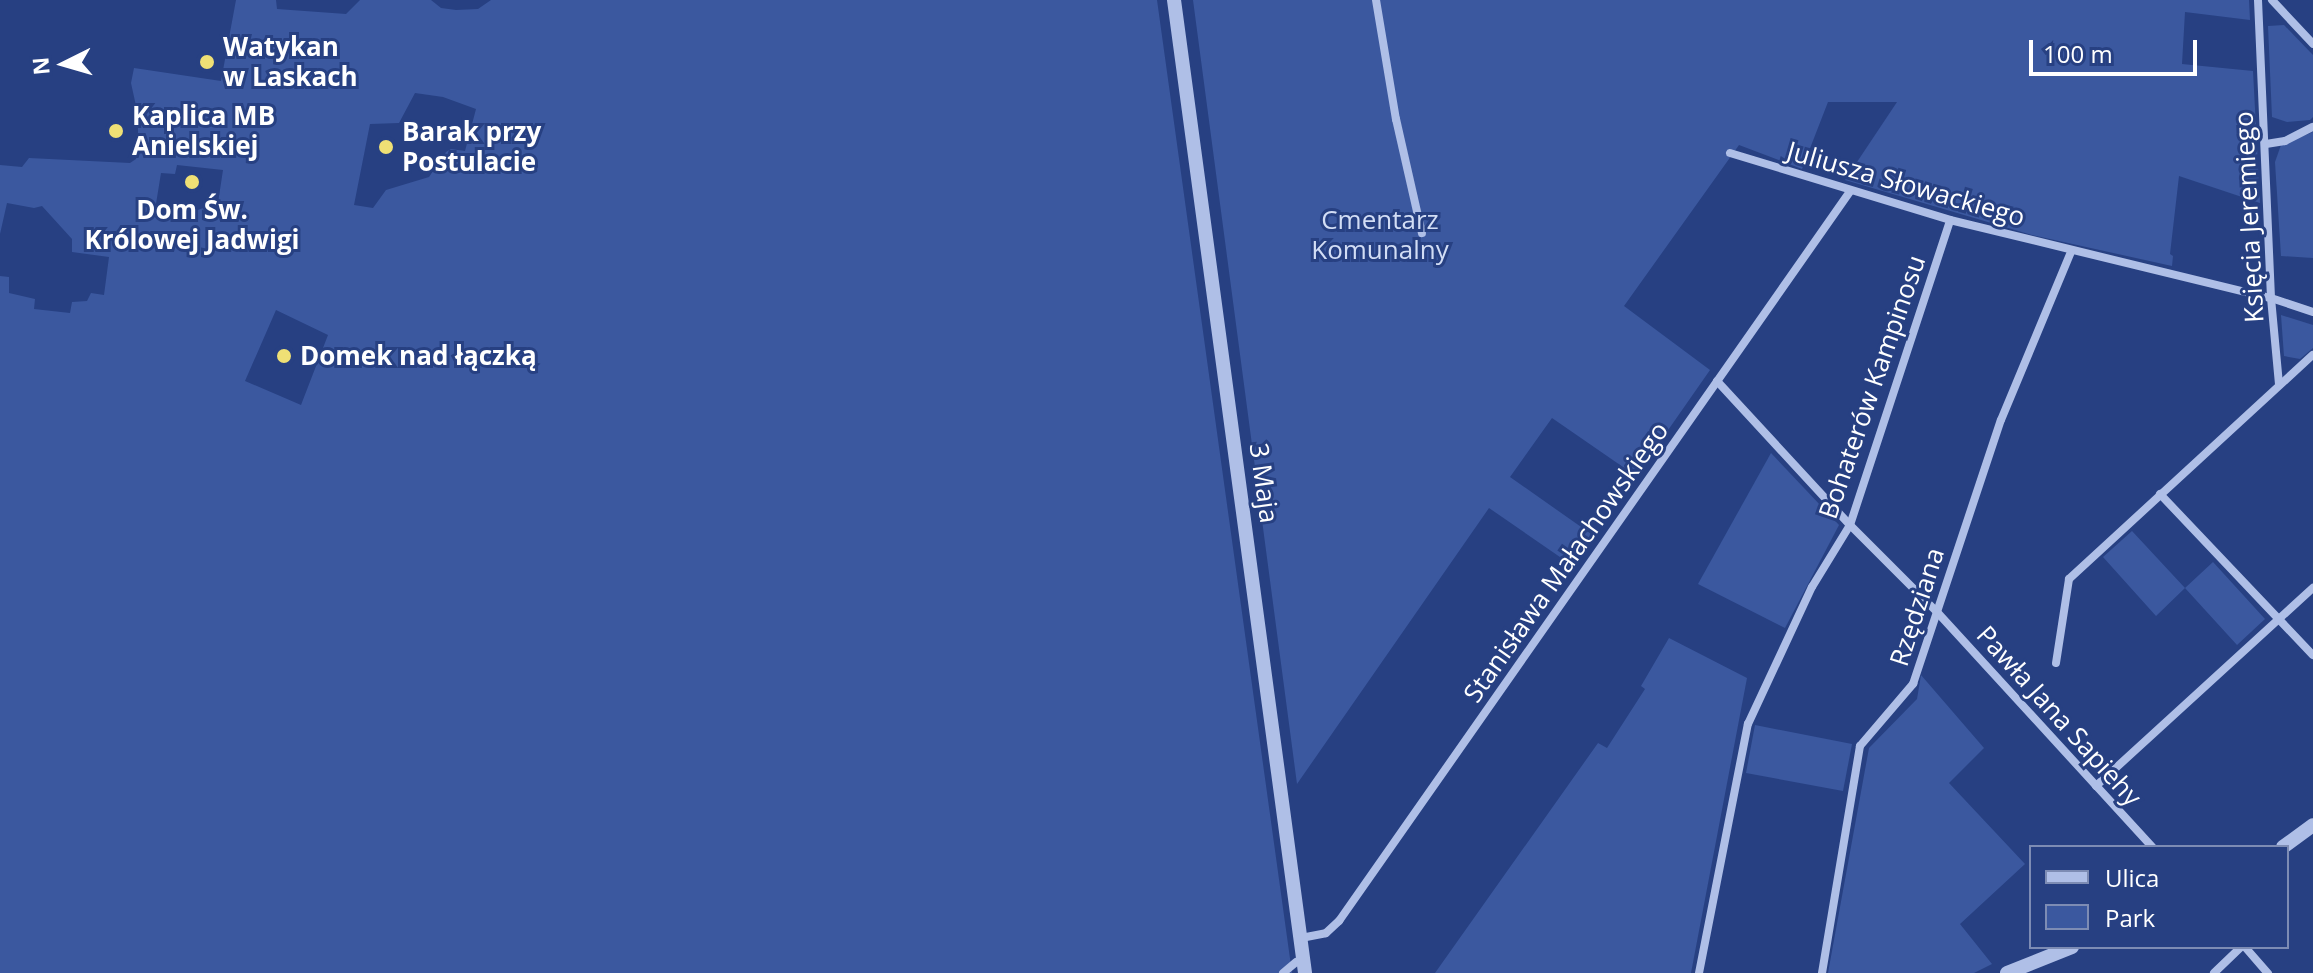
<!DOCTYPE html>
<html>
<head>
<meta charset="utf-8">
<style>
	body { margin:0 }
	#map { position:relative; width:2313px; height:973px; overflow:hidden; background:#274082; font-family:"Open Sans",sans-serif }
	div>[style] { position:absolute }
	.green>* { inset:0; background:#3b589f }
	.minor>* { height:8px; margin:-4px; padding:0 4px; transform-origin:4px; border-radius:4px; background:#afbfe7 }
	.tertiary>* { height:14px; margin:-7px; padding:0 7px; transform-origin:7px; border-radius:7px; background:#afbfe7 }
	.dots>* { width:22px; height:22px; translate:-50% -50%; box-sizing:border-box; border:4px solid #274082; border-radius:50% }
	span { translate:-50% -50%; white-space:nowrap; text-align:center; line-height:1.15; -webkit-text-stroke:6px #274082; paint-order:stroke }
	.poi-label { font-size:26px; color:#fff; font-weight:700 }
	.left { translate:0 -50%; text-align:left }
	.street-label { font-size:26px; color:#fff }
	.park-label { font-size:26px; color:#d2ddf5 }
	.legend { position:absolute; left:2029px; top:845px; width:260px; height:104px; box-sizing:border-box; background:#274082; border:2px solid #7d8cb4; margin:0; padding:10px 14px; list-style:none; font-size:24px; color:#fff }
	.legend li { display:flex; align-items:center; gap:16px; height:40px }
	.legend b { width:40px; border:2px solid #7d8cb4 }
	.north { position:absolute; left:24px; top:24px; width:80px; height:80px; -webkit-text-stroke:6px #274082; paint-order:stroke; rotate:265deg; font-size:22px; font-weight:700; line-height:32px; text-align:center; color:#fff }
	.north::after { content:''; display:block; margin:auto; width:28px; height:36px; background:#fff; clip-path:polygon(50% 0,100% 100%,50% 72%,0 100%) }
	.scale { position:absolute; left:2029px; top:40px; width:168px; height:36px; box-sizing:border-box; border:4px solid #fff; border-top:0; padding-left:10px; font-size:24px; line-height:28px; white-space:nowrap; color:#fff; -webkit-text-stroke:6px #274082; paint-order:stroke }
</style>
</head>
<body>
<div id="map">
	<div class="green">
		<div style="clip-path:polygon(evenodd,236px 0,276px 0,277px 9px,346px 14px,360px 0,431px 0,441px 8px,456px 10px,478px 9px,491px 0,1157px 0,1292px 973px,0 973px,0 276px,9px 277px,9px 293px,35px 299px,34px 309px,70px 313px,72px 302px,87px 301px,91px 293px,104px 295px,109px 257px,72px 252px,72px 239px,42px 206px,34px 208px,7px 203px,0 234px,0 165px,22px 167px,29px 158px,130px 163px,136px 159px,138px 147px,138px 115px,131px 83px,134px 68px,221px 81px,236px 0,415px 93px,443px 97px,476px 109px,465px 151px,451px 149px,446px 152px,429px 177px,386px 190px,373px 208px,354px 205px,370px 124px,399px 123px,415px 93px,236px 0,177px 165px,223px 170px,218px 203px,186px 214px,155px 210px,161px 173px,175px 174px,177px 165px,236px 0,276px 310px,328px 335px,301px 405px,245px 381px,276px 310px)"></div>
		<div style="clip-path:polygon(1193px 0,2249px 0,2250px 20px,2185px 12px,2182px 64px,2253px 71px,2260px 203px,2179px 176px,2170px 254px,2173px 256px,2172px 266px,2032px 235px,1845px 180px,1897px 102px,1828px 102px,1802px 169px,1739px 145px,1624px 306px,1710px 370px,1636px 476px,1552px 418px,1510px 477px,1594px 536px,1573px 566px,1489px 508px,1297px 784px)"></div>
		<div style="clip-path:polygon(2284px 25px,2313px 55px,2313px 117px,2310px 120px,2287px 122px,2272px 117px,2268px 26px)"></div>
		<div style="clip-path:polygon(2313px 132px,2313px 258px,2281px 256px,2275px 162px,2281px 145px)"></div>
		<div style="clip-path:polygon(2281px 315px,2313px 325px,2313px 348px,2300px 359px,2284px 356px)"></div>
		<div style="clip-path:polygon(1771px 453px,1839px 525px,1785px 628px,1698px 584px)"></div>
		<div style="clip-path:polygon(2132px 531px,2185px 588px,2213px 562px,2265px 619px,2237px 645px,2185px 588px,2156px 616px,2103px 557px)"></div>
		<div style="clip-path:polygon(1669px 638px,1747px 678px,1691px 973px,1435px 973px,1598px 743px,1607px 748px,1645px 689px,1641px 686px)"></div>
		<div style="clip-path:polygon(1921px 675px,1984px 748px,1949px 783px,2025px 864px,1960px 924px,1992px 964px,1974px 973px,1828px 973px,1869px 748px,1917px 699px)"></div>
		<div style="clip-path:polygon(1755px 725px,1852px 744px,1843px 791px,1746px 773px)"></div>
	</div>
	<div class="minor">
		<div style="left:1376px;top:0;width:121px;rotate:80.5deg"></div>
		<div style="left:1396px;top:119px;width:117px;rotate:77.2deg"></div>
		<div style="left:2258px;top:0;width:298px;rotate:87.5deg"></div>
		<div style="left:2271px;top:298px;width:87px;rotate:84.7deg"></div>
		<div style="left:2272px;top:0;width:60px;rotate:47deg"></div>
		<div style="left:2266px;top:144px;width:19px;rotate:-9deg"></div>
		<div style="left:2285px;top:141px;width:31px;rotate:-27deg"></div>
		<div style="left:1730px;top:153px;width:230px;rotate:16.9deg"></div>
		<div style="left:1950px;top:220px;width:330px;rotate:13.7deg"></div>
		<div style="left:2271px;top:298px;width:44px;rotate:18.4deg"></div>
		<div style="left:1717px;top:381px;width:196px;rotate:47.3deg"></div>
		<div style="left:1850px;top:525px;width:123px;rotate:45deg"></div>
		<div style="left:1937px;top:612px;width:319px;rotate:47.5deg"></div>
		<div style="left:2160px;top:494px;width:222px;rotate:46.5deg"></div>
		<div style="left:2056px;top:663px;width:85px;rotate:-81.2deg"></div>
		<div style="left:2069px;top:579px;width:331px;rotate:-42.6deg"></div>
		<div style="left:2096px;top:786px;width:294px;rotate:-42.4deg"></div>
		<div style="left:1301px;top:938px;width:25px;rotate:-11deg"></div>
		<div style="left:1326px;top:933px;width:18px;rotate:-43deg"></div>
		<div style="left:1339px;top:921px;width:892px;rotate:-54.99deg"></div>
		<div style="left:2245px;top:947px;width:35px;rotate:49deg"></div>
		<div style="left:1283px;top:973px;width:17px;rotate:-40deg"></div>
		<div style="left:1699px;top:973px;width:254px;rotate:-78.9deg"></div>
		<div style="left:1748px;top:724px;width:151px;rotate:-65deg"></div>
		<div style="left:1812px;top:587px;width:73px;rotate:-58.5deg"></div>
		<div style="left:1850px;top:525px;width:321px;rotate:-71.8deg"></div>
		<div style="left:1822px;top:973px;width:230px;rotate:-80.5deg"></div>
		<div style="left:1860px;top:746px;width:82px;rotate:-49.5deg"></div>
		<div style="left:1913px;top:684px;width:278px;rotate:-71.6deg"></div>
		<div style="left:2001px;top:420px;width:182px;rotate:-67.4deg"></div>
		<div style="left:2214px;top:973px;width:37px;rotate:-44deg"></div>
	</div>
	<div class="tertiary">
		<div style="left:1174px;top:0;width:982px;rotate:82.33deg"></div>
		<div style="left:2283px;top:847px;width:37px;rotate:-36deg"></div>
		<div style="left:2007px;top:973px;width:70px;rotate:-21.8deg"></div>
	</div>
	<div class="dots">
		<div style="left:207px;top:62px;background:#efe075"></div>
		<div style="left:116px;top:131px;background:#efe075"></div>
		<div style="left:386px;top:147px;background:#efe075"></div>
		<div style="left:192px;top:182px;background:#efe075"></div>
		<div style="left:284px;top:356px;background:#efe075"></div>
	</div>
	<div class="poi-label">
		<span class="left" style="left:223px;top:62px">Watykan<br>w Laskach</span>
		<span class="left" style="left:132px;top:131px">Kaplica MB<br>Anielskiej</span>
		<span class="left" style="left:402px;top:147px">Barak przy<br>Postulacie</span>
		<span style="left:192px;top:225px">Dom Św.<br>Królowej Jadwigi</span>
		<span class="left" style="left:300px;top:356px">Domek nad łączką</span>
	</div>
	<div class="street-label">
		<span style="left:1906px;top:184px;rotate:16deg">Juliusza Słowackiego</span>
		<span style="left:2249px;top:217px;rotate:-93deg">Księcia Jeremiego</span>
		<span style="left:1872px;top:387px;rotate:-71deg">Bohaterów Kampinosu</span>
		<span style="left:1264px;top:483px;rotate:82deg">3 Maja</span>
		<span style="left:1566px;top:562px;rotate:-55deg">Stanisława Małachowskiego</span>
		<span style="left:1917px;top:607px;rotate:-72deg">Rzędziana</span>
		<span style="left:2059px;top:716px;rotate:48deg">Pawła Jana Sapiehy</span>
	</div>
	<div class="park-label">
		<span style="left:1380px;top:235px">Cmentarz<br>Komunalny</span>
	</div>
	<ul class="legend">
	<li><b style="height:10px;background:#afbfe7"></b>Ulica</li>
	<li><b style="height:22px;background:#3b589f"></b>Park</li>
	</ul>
	<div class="north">N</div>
	<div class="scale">100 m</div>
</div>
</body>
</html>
